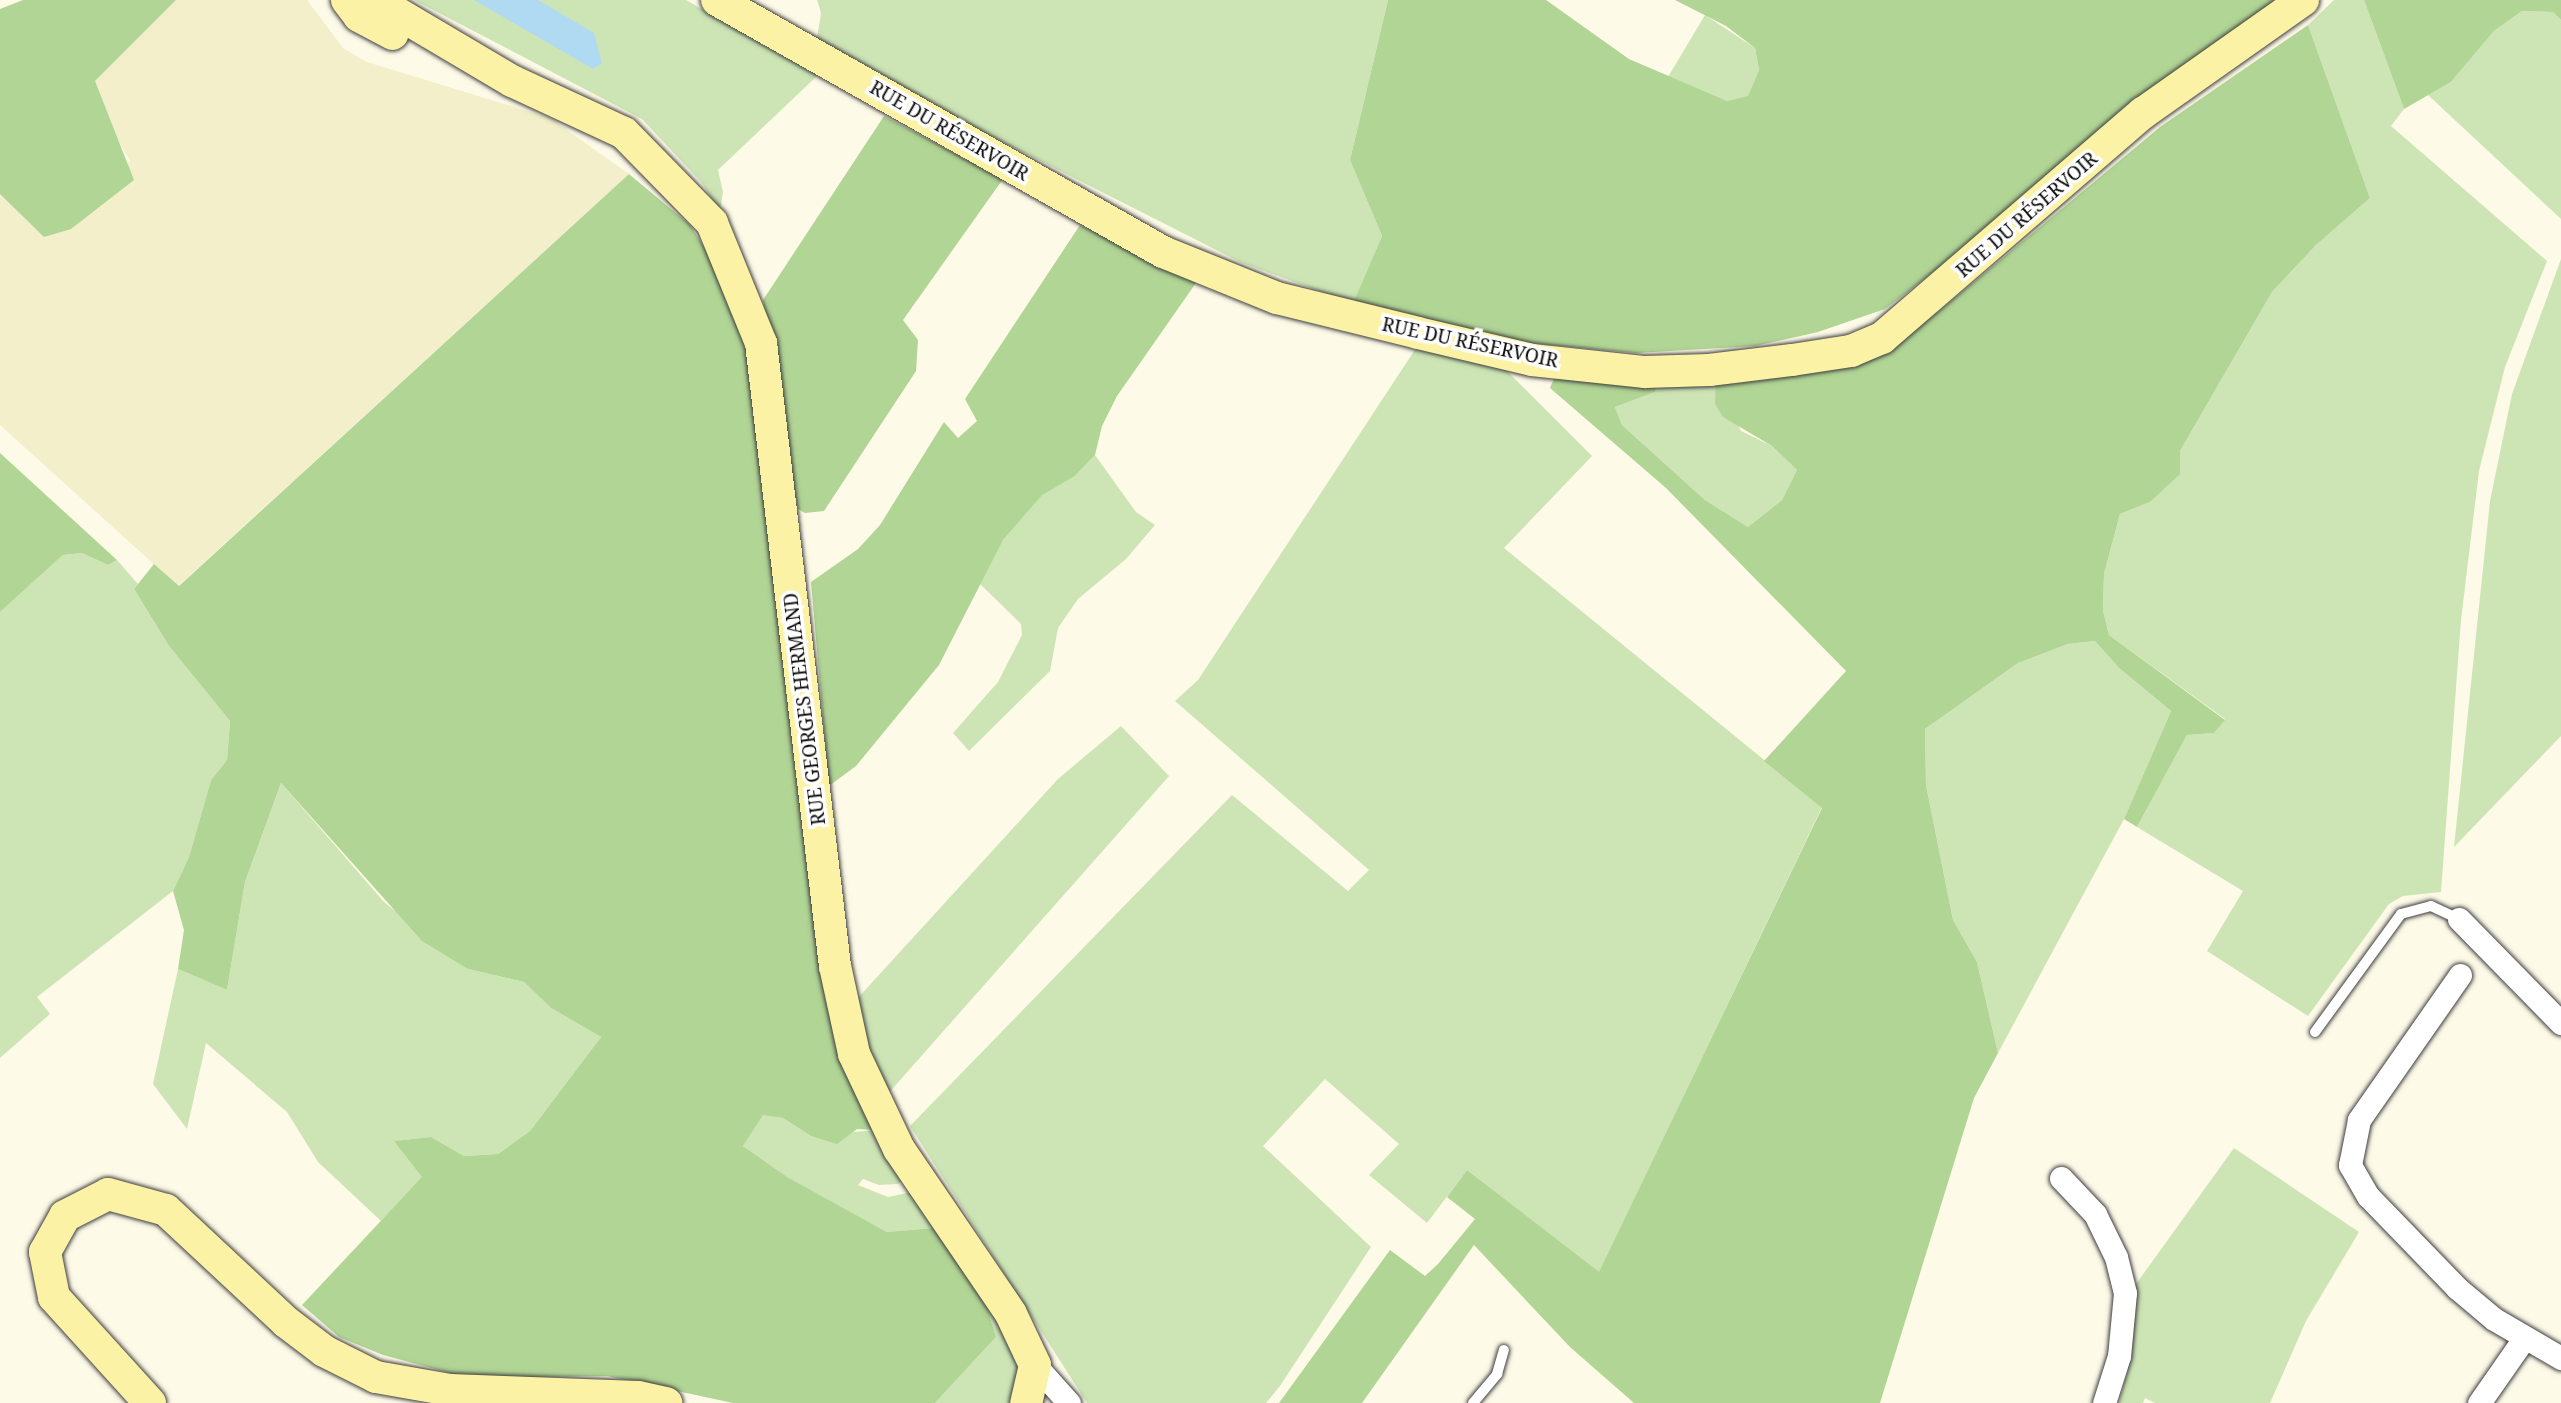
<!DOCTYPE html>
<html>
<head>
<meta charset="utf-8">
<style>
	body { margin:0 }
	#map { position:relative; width:2561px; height:1403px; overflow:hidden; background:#fefae8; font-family:"Noto Serif",serif }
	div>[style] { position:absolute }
	.farmland>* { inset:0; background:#f2efca }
	.green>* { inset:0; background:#cde5b5 }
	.forest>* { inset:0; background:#b1d595 }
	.water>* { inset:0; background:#b0d9f2 }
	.roads { filter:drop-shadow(0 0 2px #3d3d3d) drop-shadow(0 0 2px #3d3d3d) }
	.lane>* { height:10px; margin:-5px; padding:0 5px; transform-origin:5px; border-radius:5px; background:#fff }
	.street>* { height:23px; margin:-11.5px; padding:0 11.5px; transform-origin:11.5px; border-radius:11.5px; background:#fff }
	.secondary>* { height:32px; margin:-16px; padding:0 16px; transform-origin:16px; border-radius:16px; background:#fbf2a6 }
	span { translate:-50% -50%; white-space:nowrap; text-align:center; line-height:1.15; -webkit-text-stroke:7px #fff; paint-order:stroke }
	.street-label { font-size:19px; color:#0a0a0a }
</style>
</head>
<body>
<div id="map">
	<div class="farmland">
		<div style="clip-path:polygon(176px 0,307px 0,343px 48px,367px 62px,550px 118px,629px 174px,178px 586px,0 425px,0 194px,45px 237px,130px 161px,109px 124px,95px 81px)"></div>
	</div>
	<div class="green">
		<div style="clip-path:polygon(414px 0,686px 0,818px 75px,718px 170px,723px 192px,720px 211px,701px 182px,642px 119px)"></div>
		<div style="clip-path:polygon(817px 0,1388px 0,1350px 160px,1382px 236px,1353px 303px,1242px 263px,833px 56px,817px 38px,821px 13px)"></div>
		<div style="clip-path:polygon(2334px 0,2364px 0,2404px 109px,2391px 126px,2547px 261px,2505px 367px,2479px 471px,2461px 620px,2441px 892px,2403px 896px,2389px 904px,2308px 1016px,2207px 951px,2243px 891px,2137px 827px,2187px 735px,2214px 733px,2225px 719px,2109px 635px,2103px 610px,2104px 574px,2120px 514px,2150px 502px,2179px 474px,2180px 451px,2272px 292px,2316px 245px,2370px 198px,2308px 25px)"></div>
		<div style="clip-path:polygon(2522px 11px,2553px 12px,2561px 20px,2561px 219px,2428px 95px,2451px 82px,2494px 31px)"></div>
		<div style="clip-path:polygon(1705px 15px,1755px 48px,1759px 70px,1748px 97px,1727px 101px,1668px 77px)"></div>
		<div style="clip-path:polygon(2561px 259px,2561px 736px,2454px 847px,2490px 501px,2512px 394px)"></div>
		<div style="clip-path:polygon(1418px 345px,1505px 369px,1592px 456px,1504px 548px,1822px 807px,1599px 1273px,1467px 1170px,1427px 1223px,1369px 1175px,1399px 1144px,1325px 1079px,1263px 1146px,1371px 1247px,1280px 1386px,1266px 1403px,1087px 1403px,910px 1126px,1232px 795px,1348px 891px,1369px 870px,1175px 701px,1198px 680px)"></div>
		<div style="clip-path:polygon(1716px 380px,1741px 431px,1772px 446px,1797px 470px,1782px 500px,1748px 527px,1705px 500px,1622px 425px,1615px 407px,1655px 392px,1658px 382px)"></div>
		<div style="clip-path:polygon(1095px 455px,1136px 512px,1155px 525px,1126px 559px,1078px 599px,1058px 628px,1050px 671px,969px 751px,953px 733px,998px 682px,1022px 635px,1021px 624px,978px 582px,1003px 540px,1042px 494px,1075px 476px)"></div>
		<div style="clip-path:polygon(82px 553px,108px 565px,117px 560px,138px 584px,134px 589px,169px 646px,230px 721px,227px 760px,211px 780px,189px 857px,173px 891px,37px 997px,50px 1014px,0 1058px,0 612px,63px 555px)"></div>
		<div style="clip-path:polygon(2095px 641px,2119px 668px,2171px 711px,2124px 819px,1998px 1053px,1977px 962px,1953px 920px,1926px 785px,1925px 729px,2018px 663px,2068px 644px)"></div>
		<div style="clip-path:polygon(1121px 726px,1169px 776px,886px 1096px,866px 1046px,856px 1000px,1058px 779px)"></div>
		<div style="clip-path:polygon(281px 783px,384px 902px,468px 969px,524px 982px,551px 1008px,601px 1037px,530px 1131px,498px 1154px,464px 1156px,431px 1137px,395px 1141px,423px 1177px,381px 1221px,318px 1162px,287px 1112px,206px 1043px,187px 1129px,153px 1084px,178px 969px,227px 990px,245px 882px)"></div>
		<div style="clip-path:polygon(763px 1114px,783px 1118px,811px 1136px,876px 1130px,905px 1178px,898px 1184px,879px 1185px,863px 1179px,858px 1185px,888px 1197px,912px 1192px,933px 1228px,887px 1232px,786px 1177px,743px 1146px)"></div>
		<div style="clip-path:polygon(2234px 1148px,2359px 1232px,2306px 1321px,2270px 1403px,2155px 1403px,2145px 1398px,2143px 1403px,2119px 1403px,2130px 1360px,2131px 1291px)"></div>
		<div style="clip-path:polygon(986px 1304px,1016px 1345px,1022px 1370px,1012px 1403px,935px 1403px,996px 1337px)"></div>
	</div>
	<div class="forest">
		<div style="clip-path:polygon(23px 0,176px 0,95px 81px,134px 180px,71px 229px,44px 237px,0 194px,0 9px)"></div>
		<div style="clip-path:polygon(1388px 0,1546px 0,1629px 59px,1727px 101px,1748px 96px,1759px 70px,1755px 48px,1726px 26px,1675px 0,2289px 0,1885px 309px,1818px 332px,1755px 346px,1636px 353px,1508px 341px,1353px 303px,1382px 236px,1350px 160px)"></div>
		<div style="clip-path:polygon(2364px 0,2561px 0,2561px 20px,2553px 12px,2522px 11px,2494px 31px,2451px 82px,2404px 109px)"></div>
		<div style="clip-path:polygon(2308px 25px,2370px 198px,2316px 245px,2272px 292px,2180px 451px,2180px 474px,2150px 502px,2120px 514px,2104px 574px,2103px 610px,2109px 635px,2225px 720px,2214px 733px,2187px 735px,2137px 827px,2124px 819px,2171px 711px,2119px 668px,2095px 641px,2068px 644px,2018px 663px,1925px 729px,1926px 785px,1953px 920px,1977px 962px,1998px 1053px,1974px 1098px,1880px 1403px,1634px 1403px,1570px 1347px,1474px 1245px,1362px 1403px,1279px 1403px,1390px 1250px,1425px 1276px,1438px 1264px,1475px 1219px,1447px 1197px,1467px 1170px,1599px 1272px,1822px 808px,1764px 761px,1846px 671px,1666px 488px,1550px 388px,1556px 374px,1658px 382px,1655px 392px,1615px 407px,1622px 425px,1705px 500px,1748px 527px,1782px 500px,1797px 470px,1772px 446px,1723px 417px,1715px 404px,1716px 380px,1938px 312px,2160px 127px)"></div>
		<div style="clip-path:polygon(884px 116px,1003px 179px,903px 320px,918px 340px,916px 371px,824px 511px,805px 513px,798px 509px,780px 419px,763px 300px)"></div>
		<div style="clip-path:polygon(629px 174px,690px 225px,721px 273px,748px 329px,876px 1130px,857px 1129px,837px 1144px,811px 1136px,783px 1118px,763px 1115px,743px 1146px,787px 1177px,887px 1232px,933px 1228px,986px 1304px,996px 1337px,935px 1403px,733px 1403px,607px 1376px,469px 1378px,383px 1355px,339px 1337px,302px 1305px,422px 1177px,394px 1141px,431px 1137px,464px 1156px,498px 1154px,530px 1131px,601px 1037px,551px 1008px,524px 982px,468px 969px,422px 941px,281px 783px,245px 882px,227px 990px,178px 969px,184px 930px,173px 891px,189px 857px,211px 780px,227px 760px,230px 721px,169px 646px,134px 589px,154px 564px,179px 586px)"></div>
		<div style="clip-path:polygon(1080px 225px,1198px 280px,1117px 396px,1102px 426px,1095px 455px,1075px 476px,1042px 495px,1003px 540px,939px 665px,856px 766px,829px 786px,811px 582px,858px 549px,880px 525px,944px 422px,958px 438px,977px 421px,965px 399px)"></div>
		<div style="clip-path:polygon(0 453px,117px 560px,108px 565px,82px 553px,63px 555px,0 612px)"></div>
	</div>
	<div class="water">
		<div style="clip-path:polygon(474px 0,538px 0,594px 33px,602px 63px,593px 69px)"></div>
	</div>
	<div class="roads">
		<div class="lane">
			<div style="left:2315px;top:1032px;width:146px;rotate:-53.9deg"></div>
			<div style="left:2401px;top:914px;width:31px;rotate:-15deg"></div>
			<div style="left:2431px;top:906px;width:31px;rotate:25deg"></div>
			<div style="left:1473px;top:1403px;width:38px;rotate:-50deg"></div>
			<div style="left:1497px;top:1374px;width:25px;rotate:-74deg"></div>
		</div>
		<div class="street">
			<div style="left:2459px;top:919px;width:146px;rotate:45.6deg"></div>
			<div style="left:2460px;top:975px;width:177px;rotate:124.9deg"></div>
			<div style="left:2359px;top:1120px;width:46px;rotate:101.3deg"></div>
			<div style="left:2350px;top:1165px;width:36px;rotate:60deg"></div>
			<div style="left:2368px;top:1196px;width:128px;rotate:45.9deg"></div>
			<div style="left:2457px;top:1288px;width:48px;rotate:40deg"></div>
			<div style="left:2494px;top:1319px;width:78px;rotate:30.2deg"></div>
			<div style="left:2061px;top:1178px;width:50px;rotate:46.6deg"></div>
			<div style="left:2095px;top:1214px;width:48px;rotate:64deg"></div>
			<div style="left:2116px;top:1257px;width:37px;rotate:76deg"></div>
			<div style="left:2125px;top:1293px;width:63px;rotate:95.4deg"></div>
			<div style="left:2119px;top:1356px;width:49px;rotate:107.7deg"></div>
			<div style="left:1035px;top:1365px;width:51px;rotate:48.2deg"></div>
			<div style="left:2479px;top:1403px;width:80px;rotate:-55.1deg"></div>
		</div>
		<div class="secondary">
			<div style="left:347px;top:0;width:20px;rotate:53deg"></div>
			<div style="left:359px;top:16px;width:38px;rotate:28deg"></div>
			<div style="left:375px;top:0;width:159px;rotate:30.6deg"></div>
			<div style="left:512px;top:81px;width:123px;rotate:24.9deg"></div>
			<div style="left:624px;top:133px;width:126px;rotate:45.6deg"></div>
			<div style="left:712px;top:223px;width:130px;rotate:67.8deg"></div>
			<div style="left:761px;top:343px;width:627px;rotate:83.23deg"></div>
			<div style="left:835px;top:966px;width:90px;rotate:77.8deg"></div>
			<div style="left:854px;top:1054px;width:105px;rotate:64.7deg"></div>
			<div style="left:899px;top:1149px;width:199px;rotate:55.8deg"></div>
			<div style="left:1011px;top:1314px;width:56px;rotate:64.8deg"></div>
			<div style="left:1035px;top:1365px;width:39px;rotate:103deg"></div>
			<div style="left:717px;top:0;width:512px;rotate:29.47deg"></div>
			<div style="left:1163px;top:252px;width:123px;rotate:22deg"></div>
			<div style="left:1277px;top:298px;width:145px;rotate:13.9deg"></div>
			<div style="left:1418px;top:333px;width:117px;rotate:13.3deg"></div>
			<div style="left:1532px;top:360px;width:114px;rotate:6.1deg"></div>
			<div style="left:1645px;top:372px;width:64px;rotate:-1.8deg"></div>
			<div style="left:1709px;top:370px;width:84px;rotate:-6.9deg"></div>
			<div style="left:1792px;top:360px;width:60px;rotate:-8.7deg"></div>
			<div style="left:1851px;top:351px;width:34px;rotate:-23deg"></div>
			<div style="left:1882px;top:338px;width:345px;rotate:-40.8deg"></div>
			<div style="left:2143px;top:113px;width:196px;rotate:-35.2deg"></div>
			<div style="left:150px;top:1403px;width:143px;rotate:-132.2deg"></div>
			<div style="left:54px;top:1297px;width:46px;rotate:-101.3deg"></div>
			<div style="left:45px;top:1252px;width:41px;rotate:-60.9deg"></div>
			<div style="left:65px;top:1216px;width:48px;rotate:-27.1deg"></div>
			<div style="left:108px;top:1194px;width:60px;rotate:15.4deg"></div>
			<div style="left:166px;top:1210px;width:164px;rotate:43deg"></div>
			<div style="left:286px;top:1322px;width:48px;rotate:37.3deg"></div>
			<div style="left:324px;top:1351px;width:58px;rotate:26.6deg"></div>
			<div style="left:376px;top:1377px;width:75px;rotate:10deg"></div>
			<div style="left:450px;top:1390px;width:188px;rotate:2.1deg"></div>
			<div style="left:638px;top:1397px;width:29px;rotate:12deg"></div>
		</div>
	</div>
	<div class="street-label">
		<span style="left:949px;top:131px;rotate:30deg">RUE DU RÉSERVOIR</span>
		<span style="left:2027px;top:215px;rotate:-41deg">RUE DU RÉSERVOIR</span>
		<span style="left:1470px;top:343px;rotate:12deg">RUE DU RÉSERVOIR</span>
		<span style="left:805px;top:709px;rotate:-97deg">RUE GEORGES HERMAND</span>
	</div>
</div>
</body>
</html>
